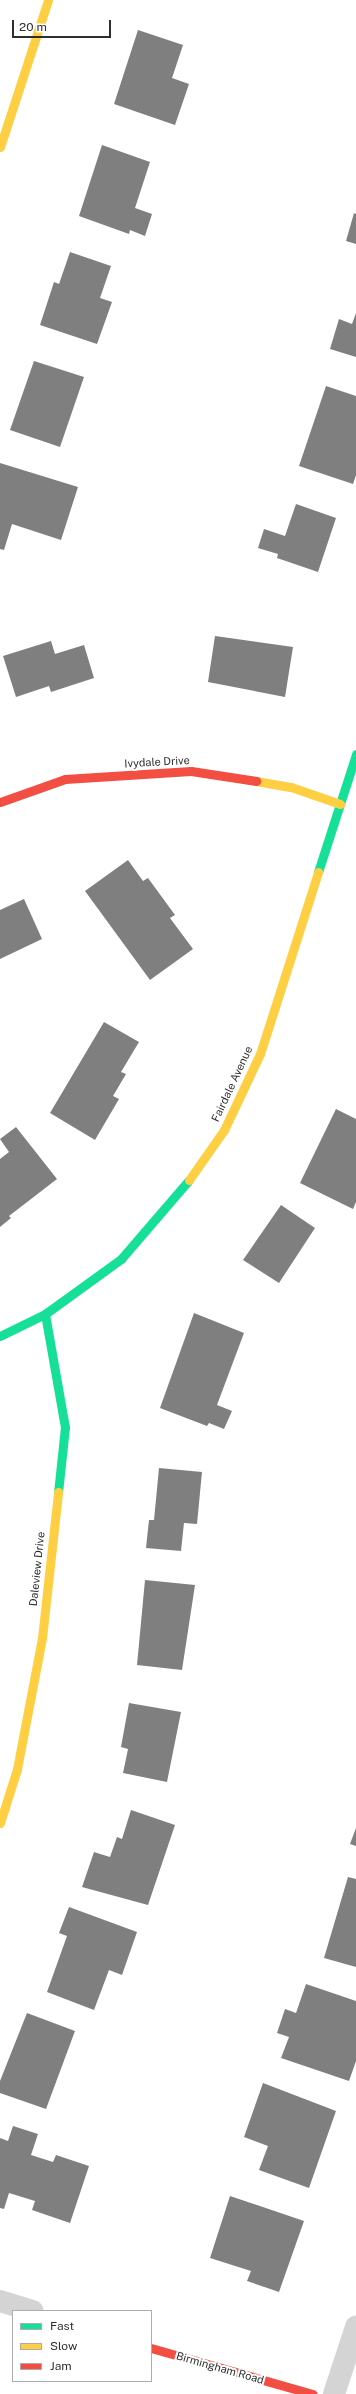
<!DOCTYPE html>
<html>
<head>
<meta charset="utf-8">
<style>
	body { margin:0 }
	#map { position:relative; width:356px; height:2394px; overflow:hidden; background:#fff; font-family:"Public Sans",sans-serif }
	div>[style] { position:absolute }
	.building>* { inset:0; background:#7f7f7f }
	.street>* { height:22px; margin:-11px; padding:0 11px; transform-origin:11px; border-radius:11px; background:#d4d4d4 }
	.fast>* { height:9px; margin:-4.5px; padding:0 4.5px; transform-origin:4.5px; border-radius:4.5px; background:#16e098 }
	.slow>* { height:9px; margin:-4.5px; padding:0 4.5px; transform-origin:4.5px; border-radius:4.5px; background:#ffcf43 }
	.jam>* { height:9px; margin:-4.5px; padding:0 4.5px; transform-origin:4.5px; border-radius:4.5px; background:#f24e42 }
	span { translate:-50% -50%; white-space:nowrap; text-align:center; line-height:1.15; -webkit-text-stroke:4px #fff; paint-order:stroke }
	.street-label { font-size:11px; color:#2f2f2f }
	.legend { position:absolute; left:12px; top:2310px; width:140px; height:72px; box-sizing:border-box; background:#fff; border:1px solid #acacac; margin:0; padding:5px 7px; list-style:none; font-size:12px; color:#2f2f2f }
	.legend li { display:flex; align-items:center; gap:8px; height:20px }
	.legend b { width:20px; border:1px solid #acacac }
	.scale { position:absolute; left:12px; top:20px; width:99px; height:18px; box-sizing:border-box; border:2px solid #2f2f2f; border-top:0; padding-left:5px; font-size:12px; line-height:14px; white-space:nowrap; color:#2f2f2f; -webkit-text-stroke:3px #fff; paint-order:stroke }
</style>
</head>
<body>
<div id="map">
	<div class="building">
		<div style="clip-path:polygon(138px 30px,183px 45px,172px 78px,189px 84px,175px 125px,114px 104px)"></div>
		<div style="clip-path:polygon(102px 145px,150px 162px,135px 208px,152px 214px,145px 236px,130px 230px,129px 234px,79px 216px)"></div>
		<div style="clip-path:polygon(354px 213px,356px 214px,356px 244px,346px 241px)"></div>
		<div style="clip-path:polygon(70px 252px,111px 266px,100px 298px,112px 302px,97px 344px,40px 325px,54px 282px,59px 284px)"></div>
		<div style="clip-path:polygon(356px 313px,356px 357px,330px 349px,339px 319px,352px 324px)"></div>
		<div style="clip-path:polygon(34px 361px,84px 377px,60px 447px,10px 430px)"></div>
		<div style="clip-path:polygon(326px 386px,356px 396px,356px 475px,353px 484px,299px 466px)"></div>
		<div style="clip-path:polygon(0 463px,78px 487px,61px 540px,12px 524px,4px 550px,0 549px)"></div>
		<div style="clip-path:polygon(296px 504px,336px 518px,318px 572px,277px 558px,278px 554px,258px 548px,264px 529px,285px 536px)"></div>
		<div style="clip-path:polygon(215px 636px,293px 647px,285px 697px,208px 682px)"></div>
		<div style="clip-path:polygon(51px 641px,55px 654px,84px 645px,94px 678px,51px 692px,49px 686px,16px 697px,3px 656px)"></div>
		<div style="clip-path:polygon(128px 860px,143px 881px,148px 878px,175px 915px,170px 918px,193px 949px,150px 980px,85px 891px)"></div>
		<div style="clip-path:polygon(24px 899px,42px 939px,0 959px,0 910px)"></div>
		<div style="clip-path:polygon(104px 1022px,139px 1042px,121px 1072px,126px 1074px,113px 1096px,119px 1099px,95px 1140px,50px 1113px)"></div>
		<div style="clip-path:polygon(336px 1109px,356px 1119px,356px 1202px,353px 1209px,300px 1183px)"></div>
		<div style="clip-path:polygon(16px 1127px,57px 1179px,9px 1216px,11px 1218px,0 1227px,0 1159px,9px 1152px,0 1139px)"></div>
		<div style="clip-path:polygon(281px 1205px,315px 1228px,279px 1283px,243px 1260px)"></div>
		<div style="clip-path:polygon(194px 1313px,244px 1333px,217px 1405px,232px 1411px,224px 1429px,209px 1423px,207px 1426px,160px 1408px)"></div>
		<div style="clip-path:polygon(159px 1468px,202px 1472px,197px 1524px,184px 1523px,181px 1551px,146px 1548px,149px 1520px,154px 1520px)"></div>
		<div style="clip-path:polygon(145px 1580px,195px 1585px,182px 1670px,137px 1665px)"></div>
		<div style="clip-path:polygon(129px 1703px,181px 1712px,167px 1782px,123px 1773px,128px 1749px,121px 1747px)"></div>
		<div style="clip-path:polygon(131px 1810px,175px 1825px,148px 1905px,82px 1887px,94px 1852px,110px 1857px,117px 1837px,122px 1839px)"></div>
		<div style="clip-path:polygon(356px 1828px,356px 1846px,350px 1844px)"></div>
		<div style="clip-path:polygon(348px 1877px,356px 1879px,356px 1967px,324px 1958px)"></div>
		<div style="clip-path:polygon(69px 1907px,137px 1932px,122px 1975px,109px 1970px,94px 2010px,47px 1992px,67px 1936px,59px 1933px)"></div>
		<div style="clip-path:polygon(306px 1984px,356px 2001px,356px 2061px,349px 2081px,281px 2058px,289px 2037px,277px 2033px,285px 2009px,296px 2013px)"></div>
		<div style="clip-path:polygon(27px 2013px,75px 2031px,46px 2109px,0 2093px,0 2081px)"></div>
		<div style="clip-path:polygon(263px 2083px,336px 2111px,309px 2188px,259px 2170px,268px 2146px,244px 2137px)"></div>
		<div style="clip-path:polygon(13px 2126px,38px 2134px,31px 2155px,53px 2162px,56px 2155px,89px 2166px,70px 2223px,32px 2210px,35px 2201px,9px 2193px,4px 2209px,0 2208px,0 2138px,8px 2141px)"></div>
		<div style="clip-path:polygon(230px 2196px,304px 2221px,279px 2292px,247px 2281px,251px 2271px,210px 2258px)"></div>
	</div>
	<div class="street">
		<div style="left:0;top:2301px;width:34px;rotate:17deg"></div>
		<div style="left:334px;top:2394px;width:71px;rotate:-71.8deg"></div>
	</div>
	<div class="fast">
		<div style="left:318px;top:872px;width:124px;rotate:-72.1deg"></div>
		<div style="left:45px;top:1314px;width:115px;rotate:80deg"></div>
		<div style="left:65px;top:1427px;width:65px;rotate:96.1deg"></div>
		<div style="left:0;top:1336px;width:50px;rotate:-26.1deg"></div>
		<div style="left:45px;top:1314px;width:94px;rotate:-35.9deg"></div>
		<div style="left:121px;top:1259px;width:104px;rotate:-49.3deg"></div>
	</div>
	<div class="slow">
		<div style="left:0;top:147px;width:155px;rotate:-71.9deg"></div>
		<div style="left:256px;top:781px;width:36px;rotate:10deg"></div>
		<div style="left:291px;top:787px;width:52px;rotate:19.1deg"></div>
		<div style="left:189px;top:1180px;width:61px;rotate:-55deg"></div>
		<div style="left:224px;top:1130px;width:84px;rotate:-64.7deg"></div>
		<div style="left:260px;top:1054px;width:191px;rotate:-72.3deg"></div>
		<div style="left:0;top:1823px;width:57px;rotate:-72.5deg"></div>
		<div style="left:17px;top:1769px;width:133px;rotate:-79.2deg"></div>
		<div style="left:42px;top:1638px;width:147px;rotate:-83.7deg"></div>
	</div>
	<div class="jam">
		<div style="left:0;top:802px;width:69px;rotate:-19.5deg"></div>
		<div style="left:65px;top:779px;width:126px;rotate:-3.6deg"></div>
		<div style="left:191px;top:771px;width:66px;rotate:8.7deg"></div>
		<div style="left:151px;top:2348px;width:168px;rotate:15.9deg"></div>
	</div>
	<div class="street-label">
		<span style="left:157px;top:762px;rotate:-3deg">Ivydale Drive</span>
		<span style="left:232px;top:1084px;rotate:-65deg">Fairdale Avenue</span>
		<span style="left:37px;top:1569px;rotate:-84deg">Daleview Drive</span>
		<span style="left:220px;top:2368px;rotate:16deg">Birmingham Road</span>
	</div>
	<ul class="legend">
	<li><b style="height:5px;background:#16e098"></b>Fast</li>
	<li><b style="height:5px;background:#ffcf43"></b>Slow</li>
	<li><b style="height:5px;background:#f24e42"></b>Jam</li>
	</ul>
	<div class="scale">20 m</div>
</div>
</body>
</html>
